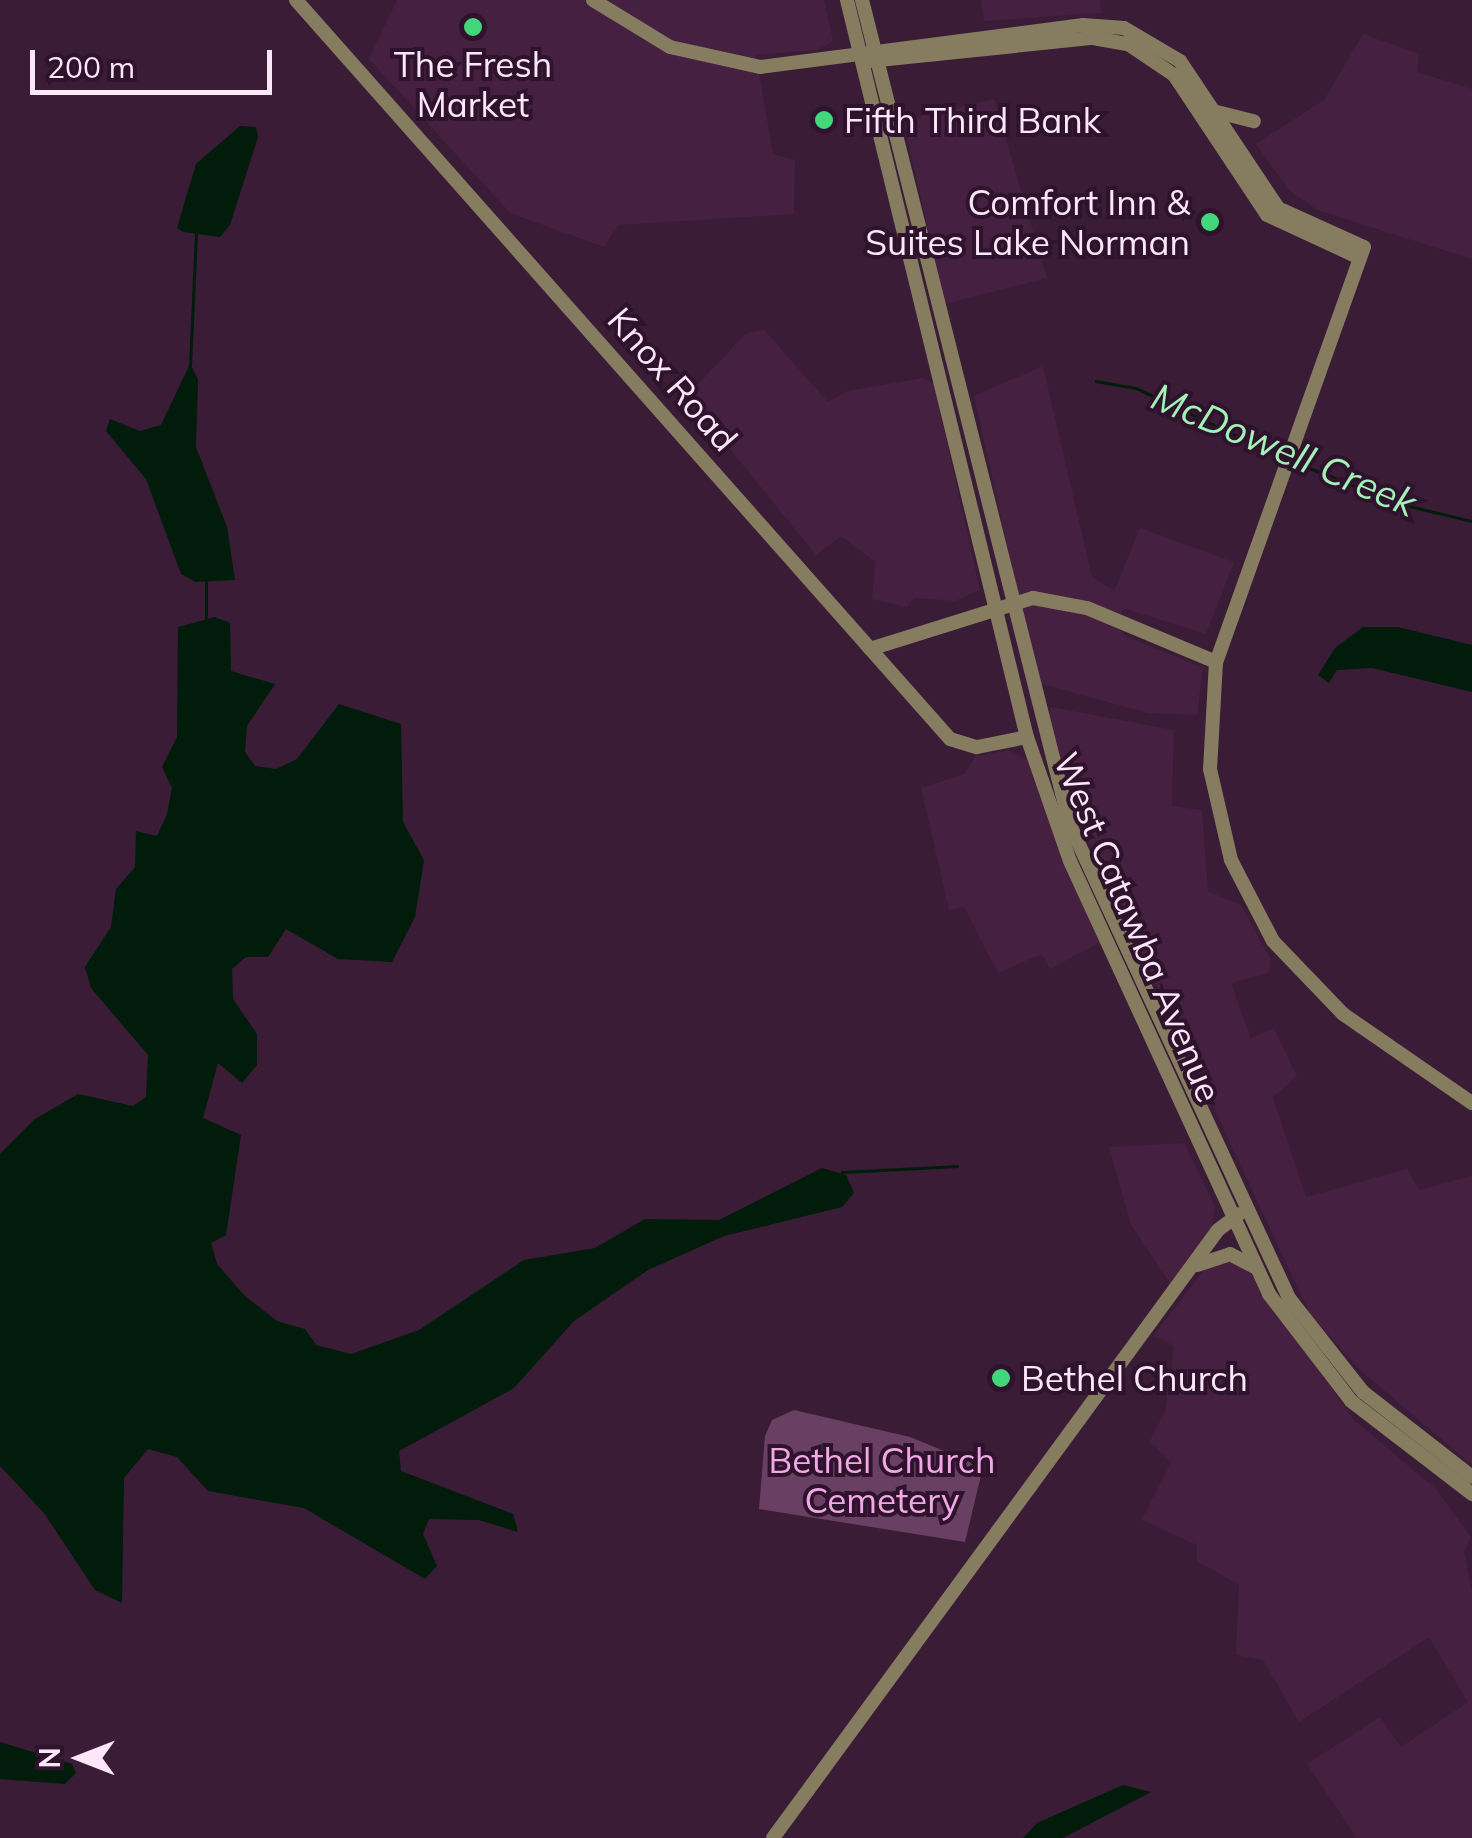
<!DOCTYPE html>
<html>
<head>
<meta charset="utf-8">
<style>
	body { margin:0 }
	#map { position:relative; width:1472px; height:1838px; overflow:hidden; background:#3a1c36; font-family:Mulish,sans-serif }
	div>[style] { position:absolute }
	.built>* { inset:0; background:#452040 }
	.green>* { inset:0; background:#694063 }
	.water>* { inset:0; background:#011c0a }
	.stream>* { height:2.5px; margin:-1.25px; padding:0 1.25px; transform-origin:1.25px; border-radius:1.25px; background:#011c0a }
	.secondary>* { height:14px; margin:-7px; padding:0 7px; transform-origin:7px; border-radius:7px; background:#867d60 }
	.dots>* { width:28px; height:28px; translate:-50% -50%; box-sizing:border-box; border:5px solid #2f122c; border-radius:50% }
	span { translate:-50% -50%; white-space:nowrap; text-align:center; line-height:1.15; -webkit-text-stroke:8px #2f122c; paint-order:stroke }
	.poi-label { font-size:35px; color:#fce7f8 }
	.left { translate:0 -50%; text-align:left }
	.right { translate:-100% -50%; text-align:right }
	.street-label { font-size:35px; color:#fce7f8 }
	.park-label { font-size:35px; color:#f0a9e6 }
	.water-label { font-size:38px; color:#a2f3b8; font-style:italic }
	.north { position:absolute; left:30px; top:1708px; width:100px; height:100px; -webkit-text-stroke:8px #2f122c; paint-order:stroke; rotate:270deg; font-size:28px; font-weight:700; line-height:40px; text-align:center; color:#fce7f8 }
	.north::after { content:''; display:block; margin:auto; width:35px; height:45px; background:#fce7f8; clip-path:polygon(50% 0,100% 100%,50% 72%,0 100%) }
	.scale { position:absolute; left:30px; top:50px; width:242px; height:45px; box-sizing:border-box; border:5px solid #fce7f8; border-top:0; padding-left:12px; font-size:30px; line-height:35px; white-space:nowrap; color:#fce7f8; -webkit-text-stroke:8px #2f122c; paint-order:stroke }
</style>
</head>
<body>
<div id="map">
	<div class="built">
		<div style="clip-path:polygon(397px 0,824px 0,833px 41px,817px 50px,756px 55px,773px 154px,795px 160px,794px 214px,618px 225px,604px 247px,510px 213px,369px 59px)"></div>
		<div style="clip-path:polygon(981px 0,1100px 0,1101px 13px,984px 21px)"></div>
		<div style="clip-path:polygon(1363px 34px,1419px 54px,1417px 72px,1472px 89px,1472px 259px,1317px 210px,1288px 189px,1256px 144px,1324px 100px)"></div>
		<div style="clip-path:polygon(994px 99px,1047px 278px,945px 304px,903px 120px)"></div>
		<div style="clip-path:polygon(764px 330px,828px 402px,848px 391px,923px 378px,934px 384px,980px 590px,955px 601px,914px 598px,907px 607px,872px 599px,875px 562px,841px 536px,816px 555px,687px 396px,746px 333px)"></div>
		<div style="clip-path:polygon(1043px 366px,1092px 577px,1114px 591px,1140px 528px,1234px 562px,1206px 634px,1123px 608px,1116px 625px,1125px 636px,1203px 668px,1197px 715px,1148px 713px,1038px 683px,974px 396px)"></div>
		<div style="clip-path:polygon(1051px 707px,1174px 730px,1172px 806px,1202px 810px,1208px 891px,1241px 905px,1271px 960px,1269px 973px,1231px 983px,1251px 1038px,1274px 1028px,1297px 1076px,1273px 1097px,1306px 1197px,1407px 1169px,1419px 1190px,1472px 1176px,1472px 1465px,1359px 1369px,1310px 1314px,1071px 802px,1046px 718px)"></div>
		<div style="clip-path:polygon(1009px 750px,1027px 760px,1099px 943px,1050px 969px,1042px 954px,998px 973px,964px 907px,949px 910px,921px 788px,964px 774px,976px 756px)"></div>
		<div style="clip-path:polygon(1184px 1143px,1215px 1206px,1211px 1229px,1172px 1286px,1131px 1225px,1109px 1147px)"></div>
		<div style="clip-path:polygon(1230px 1260px,1251px 1274px,1353px 1419px,1436px 1489px,1471px 1537px,1464px 1552px,1472px 1590px,1472px 1838px,1357px 1838px,1307px 1764px,1380px 1717px,1401px 1747px,1468px 1702px,1429px 1637px,1299px 1722px,1263px 1660px,1236px 1655px,1239px 1585px,1197px 1561px,1197px 1545px,1142px 1520px,1171px 1463px,1150px 1441px,1165px 1411px,1174px 1346px,1154px 1335px,1207px 1266px)"></div>
	</div>
	<div class="green">
		<div style="clip-path:polygon(794px 1410px,910px 1437px,983px 1467px,965px 1542px,759px 1509px,765px 1436px,772px 1420px)"></div>
	</div>
	<div class="water">
		<div style="clip-path:polygon(240px 126px,256px 127px,258px 137px,230px 225px,220px 237px,183px 232px,177px 228px,196px 164px)"></div>
		<div style="clip-path:polygon(190px 364px,198px 379px,196px 447px,227px 527px,235px 580px,196px 582px,181px 574px,146px 479px,106px 431px,110px 419px,140px 431px,161px 425px)"></div>
		<div style="clip-path:polygon(215px 617px,230px 623px,231px 671px,275px 684px,247px 726px,245px 752px,255px 766px,276px 769px,297px 759px,339px 704px,401px 724px,403px 822px,424px 860px,415px 917px,392px 962px,338px 959px,286px 929px,268px 957px,246px 957px,232px 969px,233px 999px,257px 1034px,257px 1065px,242px 1083px,218px 1063px,203px 1118px,241px 1135px,226px 1235px,211px 1243px,217px 1264px,245px 1296px,277px 1321px,305px 1329px,316px 1345px,351px 1354px,419px 1330px,524px 1260px,595px 1248px,645px 1219px,719px 1220px,822px 1168px,846px 1175px,854px 1193px,842px 1207px,724px 1236px,648px 1270px,574px 1321px,514px 1388px,399px 1451px,401px 1471px,513px 1514px,518px 1532px,479px 1520px,429px 1519px,423px 1534px,437px 1566px,425px 1579px,304px 1508px,208px 1491px,177px 1457px,148px 1449px,124px 1478px,122px 1603px,95px 1590px,44px 1513px,0 1466px,0 1154px,35px 1119px,78px 1094px,133px 1106px,146px 1097px,148px 1055px,91px 988px,85px 967px,111px 927px,116px 889px,135px 867px,136px 831px,157px 836px,167px 814px,172px 788px,162px 767px,177px 737px,178px 627px)"></div>
		<div style="clip-path:polygon(1363px 627px,1398px 627px,1472px 645px,1472px 692px,1372px 668px,1337px 670px,1329px 683px,1318px 675px,1335px 648px)"></div>
		<div style="clip-path:polygon(0 1742px,72px 1764px,76px 1773px,65px 1784px,0 1779px)"></div>
		<div style="clip-path:polygon(1123px 1785px,1151px 1792px,1063px 1838px,1023px 1838px,1037px 1823px)"></div>
	</div>
	<div class="stream">
		<div style="left:190px;top:366px;width:131px;rotate:-87.4deg"></div>
		<div style="left:1096px;top:381px;width:41px;rotate:9.9deg"></div>
		<div style="left:1136px;top:388px;width:161px;rotate:25.3deg"></div>
		<div style="left:1294px;top:462px;width:115px;rotate:21.4deg"></div>
		<div style="left:1401px;top:504px;width:73px;rotate:13.5deg"></div>
		<div style="left:206px;top:619px;width:37px;rotate:-90deg"></div>
		<div style="left:842px;top:1172px;width:115px;rotate:-3deg"></div>
	</div>
	<div class="secondary">
		<div style="left:296px;top:0;width:987px;rotate:48.49deg"></div>
		<div style="left:950px;top:739px;width:28px;rotate:17deg"></div>
		<div style="left:977px;top:747px;width:51px;rotate:-11.3deg"></div>
		<div style="left:593px;top:0;width:90px;rotate:31.4deg"></div>
		<div style="left:670px;top:47px;width:92px;rotate:12.5deg"></div>
		<div style="left:760px;top:67px;width:326px;rotate:-7.4deg"></div>
		<div style="left:1083px;top:25px;width:41px;rotate:4.2deg"></div>
		<div style="left:1124px;top:28px;width:65px;rotate:30.5deg"></div>
		<div style="left:1180px;top:61px;width:177px;rotate:56.3deg"></div>
		<div style="left:1278px;top:208px;width:94px;rotate:24.4deg"></div>
		<div style="left:1364px;top:247px;width:441px;rotate:109.6deg"></div>
		<div style="left:1216px;top:662px;width:107px;rotate:93.2deg"></div>
		<div style="left:1210px;top:769px;width:93px;rotate:77deg"></div>
		<div style="left:1231px;top:860px;width:91px;rotate:62.6deg"></div>
		<div style="left:1273px;top:941px;width:101px;rotate:46.2deg"></div>
		<div style="left:1343px;top:1014px;width:157px;rotate:34.6deg"></div>
		<div style="left:847px;top:0;width:759px;rotate:76.28deg"></div>
		<div style="left:1027px;top:737px;width:131px;rotate:70.9deg"></div>
		<div style="left:1070px;top:861px;width:477px;rotate:65.3deg"></div>
		<div style="left:1269px;top:1294px;width:135px;rotate:52.5deg"></div>
		<div style="left:1351px;top:1401px;width:153px;rotate:37.5deg"></div>
		<div style="left:862px;top:0;width:851px;rotate:75.85deg"></div>
		<div style="left:1070px;top:825px;width:521px;rotate:65.16deg"></div>
		<div style="left:1289px;top:1298px;width:120px;rotate:51.8deg"></div>
		<div style="left:1363px;top:1392px;width:138px;rotate:37.9deg"></div>
		<div style="left:869px;top:61px;width:225px;rotate:-5.9deg"></div>
		<div style="left:1093px;top:38px;width:36px;rotate:10deg"></div>
		<div style="left:1128px;top:44px;width:55px;rotate:34deg"></div>
		<div style="left:1174px;top:75px;width:168px;rotate:56.4deg"></div>
		<div style="left:1267px;top:215px;width:102px;rotate:24.8deg"></div>
		<div style="left:1217px;top:112px;width:38px;rotate:14deg"></div>
		<div style="left:870px;top:649px;width:171px;rotate:-17.4deg"></div>
		<div style="left:1033px;top:598px;width:55px;rotate:10.5deg"></div>
		<div style="left:1087px;top:608px;width:140px;rotate:22.7deg"></div>
		<div style="left:1197px;top:1265px;width:35px;rotate:-18deg"></div>
		<div style="left:1230px;top:1254px;width:27px;rotate:28deg"></div>
		<div style="left:773px;top:1838px;width:753px;rotate:-53.8deg"></div>
		<div style="left:1218px;top:1230px;width:26px;rotate:-37deg"></div>
	</div>
	<div class="dots">
		<div style="left:473px;top:27px;background:#43d77b"></div>
		<div style="left:824px;top:120px;background:#43d77b"></div>
		<div style="left:1210px;top:222px;background:#43d77b"></div>
		<div style="left:1001px;top:1378px;background:#43d77b"></div>
	</div>
	<div class="poi-label">
		<span style="left:473px;top:84px">The Fresh<br>Market</span>
		<span class="left" style="left:844px;top:120px">Fifth Third Bank</span>
		<span class="right" style="left:1190px;top:222px">Comfort Inn &amp;<br>Suites Lake Norman</span>
		<span class="left" style="left:1021px;top:1378px">Bethel Church</span>
	</div>
	<div class="street-label">
		<span style="left:673px;top:379px;rotate:49deg">Knox Road</span>
		<span style="left:1138px;top:927px;rotate:67deg">West Catawba Avenue</span>
	</div>
	<div class="park-label">
		<span style="left:882px;top:1480px">Bethel Church<br>Cemetery</span>
	</div>
	<div class="water-label">
		<span style="left:1284px;top:450px;rotate:23deg">McDowell Creek</span>
	</div>
	<div class="north">N</div>
	<div class="scale">200 m</div>
</div>
</body>
</html>
